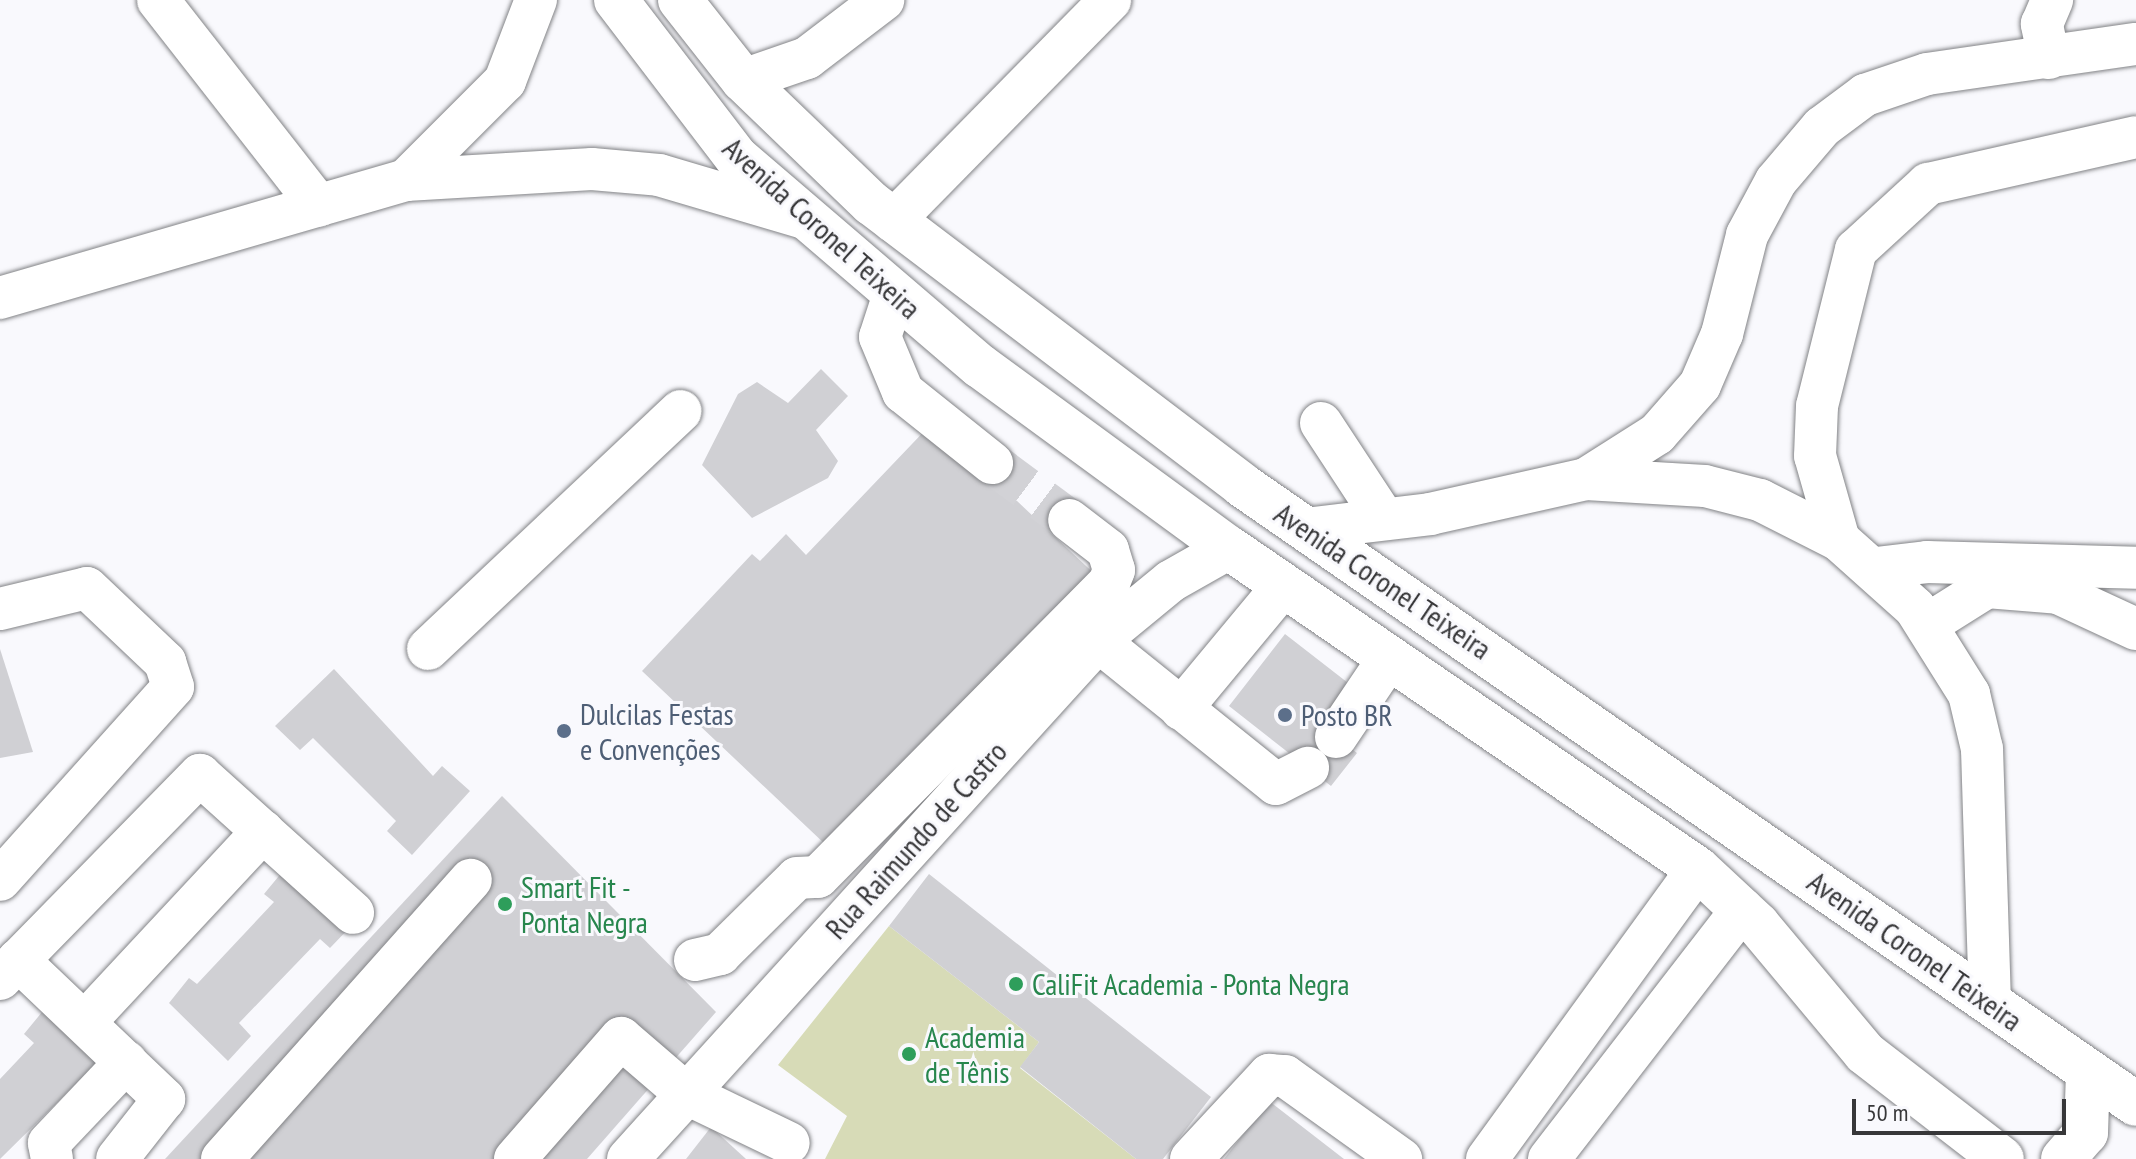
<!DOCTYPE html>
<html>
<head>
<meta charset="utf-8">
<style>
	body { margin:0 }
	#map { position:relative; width:2136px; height:1159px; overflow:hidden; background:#f9f9fd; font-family:"PT Sans Narrow",sans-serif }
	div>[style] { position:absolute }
	.green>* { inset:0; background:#d7dbb7 }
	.building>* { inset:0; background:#d0d0d4 }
	.minor-tunnel>* { height:42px; margin-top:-21px; transform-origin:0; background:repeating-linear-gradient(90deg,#d2d2d6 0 42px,transparent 0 63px) }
	.roads { filter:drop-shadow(0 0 2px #828386) drop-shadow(0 0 2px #828386) }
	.minor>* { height:42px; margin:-21px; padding:0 21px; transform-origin:21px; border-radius:21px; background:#fff }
	.highway>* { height:44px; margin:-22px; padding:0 22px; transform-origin:22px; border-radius:22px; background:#fff }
	.dots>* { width:22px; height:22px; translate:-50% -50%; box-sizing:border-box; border:4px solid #f9f9fd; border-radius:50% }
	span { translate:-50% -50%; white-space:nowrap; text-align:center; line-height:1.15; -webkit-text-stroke:6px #f9f9fd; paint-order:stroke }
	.street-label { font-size:30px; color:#373739 }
	.service-label { font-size:30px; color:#4e5e75 }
	.left { translate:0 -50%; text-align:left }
	.leisure-label { font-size:30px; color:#27864d }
	.scale { position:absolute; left:1852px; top:1099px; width:214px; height:36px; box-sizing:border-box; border:4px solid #373739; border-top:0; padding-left:10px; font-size:24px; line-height:28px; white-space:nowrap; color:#373739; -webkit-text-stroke:6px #f9f9fd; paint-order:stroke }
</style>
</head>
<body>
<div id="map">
	<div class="green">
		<div style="clip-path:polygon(889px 926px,1039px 1042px,1020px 1068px,1136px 1159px,825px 1159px,847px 1116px,778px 1065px)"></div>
	</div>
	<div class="building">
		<div style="clip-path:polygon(821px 369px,848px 396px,816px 430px,838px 461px,828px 478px,752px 518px,702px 465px,738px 394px,757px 382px,788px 403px)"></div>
		<div style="clip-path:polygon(933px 422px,1102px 581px,827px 846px,642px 671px,752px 554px,760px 561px,786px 534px,806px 555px)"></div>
		<div style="clip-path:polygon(1285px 634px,1352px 686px,1321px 725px,1357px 753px,1331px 786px,1229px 706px)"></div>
		<div style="clip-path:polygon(0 649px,33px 752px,0 758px)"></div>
		<div style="clip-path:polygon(334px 669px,433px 776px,442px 766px,470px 791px,412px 855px,387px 831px,396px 821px,313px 738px,300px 750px,275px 726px)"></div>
		<div style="clip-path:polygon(502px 796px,716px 1012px,587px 1159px,165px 1159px)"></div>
		<div style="clip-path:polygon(288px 865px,354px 923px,330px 948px,320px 939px,239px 1023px,251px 1036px,228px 1061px,169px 1003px,189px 978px,197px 984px,274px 902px,264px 894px)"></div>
		<div style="clip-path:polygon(929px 874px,1211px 1097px,1163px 1159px,1136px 1159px,1020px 1067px,1039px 1042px,889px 926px)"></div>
		<div style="clip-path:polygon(47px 1006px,113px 1063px,90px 1088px,80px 1080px,0 1159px,0 1079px,34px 1043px,24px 1034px)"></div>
		<div style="clip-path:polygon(1269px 1101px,1344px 1159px,1224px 1159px)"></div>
		<div style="clip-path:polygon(711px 1127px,746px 1159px,686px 1159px)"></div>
	</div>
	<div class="minor-tunnel">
		<div style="left:992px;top:463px;width:96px;rotate:36.5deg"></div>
	</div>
	<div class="roads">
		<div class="minor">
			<div style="left:158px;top:0;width:261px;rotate:52deg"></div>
			<div style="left:2049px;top:58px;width:35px;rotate:-102deg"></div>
			<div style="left:2042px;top:24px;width:26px;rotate:-67deg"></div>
			<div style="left:743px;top:80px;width:68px;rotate:-19deg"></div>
			<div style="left:807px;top:58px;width:96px;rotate:-37.3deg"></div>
			<div style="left:406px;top:180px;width:140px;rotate:-45deg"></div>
			<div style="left:505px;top:81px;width:87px;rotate:-69.1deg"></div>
			<div style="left:893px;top:221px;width:310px;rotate:-45.5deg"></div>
			<div style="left:894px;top:294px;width:45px;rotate:108deg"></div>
			<div style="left:880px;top:337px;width:60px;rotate:67.3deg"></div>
			<div style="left:903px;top:392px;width:114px;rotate:38.6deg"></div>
			<div style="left:0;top:298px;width:423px;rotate:-16.2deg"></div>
			<div style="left:406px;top:180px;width:186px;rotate:-3.4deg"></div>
			<div style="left:592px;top:169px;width:67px;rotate:5.1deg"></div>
			<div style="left:659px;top:175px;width:151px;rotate:16.5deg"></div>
			<div style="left:1321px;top:423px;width:115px;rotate:56.7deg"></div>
			<div style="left:1586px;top:479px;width:84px;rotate:-32.4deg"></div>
			<div style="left:1657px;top:434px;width:65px;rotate:-48.7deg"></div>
			<div style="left:1700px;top:385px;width:56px;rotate:-66.7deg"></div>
			<div style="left:1722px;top:334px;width:102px;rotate:-75.8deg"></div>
			<div style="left:1747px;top:235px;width:61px;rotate:-61.8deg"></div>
			<div style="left:1776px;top:181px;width:71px;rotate:-49.6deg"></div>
			<div style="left:1822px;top:127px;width:54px;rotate:-36.7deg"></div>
			<div style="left:1865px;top:95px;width:65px;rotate:-18.7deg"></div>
			<div style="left:1927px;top:74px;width:211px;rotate:-8.2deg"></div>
			<div style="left:1305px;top:529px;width:126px;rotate:-6.8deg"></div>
			<div style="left:1430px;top:514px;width:160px;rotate:-12.6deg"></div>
			<div style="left:1586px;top:479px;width:119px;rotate:3.4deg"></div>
			<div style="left:1705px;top:486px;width:57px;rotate:14.3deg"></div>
			<div style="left:1760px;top:500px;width:89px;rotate:26.9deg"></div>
			<div style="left:1839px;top:540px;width:102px;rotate:41.8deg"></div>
			<div style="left:1915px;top:608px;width:102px;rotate:57.9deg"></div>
			<div style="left:1969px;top:694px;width:57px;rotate:76.7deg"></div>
			<div style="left:1982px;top:749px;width:254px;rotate:88.2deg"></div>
			<div style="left:1839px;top:540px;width:87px;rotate:-105.9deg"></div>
			<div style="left:1815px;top:456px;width:50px;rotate:-87.7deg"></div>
			<div style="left:1817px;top:406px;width:161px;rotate:-76deg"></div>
			<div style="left:1856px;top:250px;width:98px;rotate:-42.5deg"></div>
			<div style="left:1928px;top:184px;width:213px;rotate:-12.7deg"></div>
			<div style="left:1876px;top:568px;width:51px;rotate:-6.7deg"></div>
			<div style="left:1927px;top:562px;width:209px;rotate:1.6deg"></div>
			<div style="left:0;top:609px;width:89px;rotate:-13.6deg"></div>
			<div style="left:87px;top:588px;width:108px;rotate:43.5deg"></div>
			<div style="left:165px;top:662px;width:26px;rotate:72deg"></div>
			<div style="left:173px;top:687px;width:259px;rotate:131.9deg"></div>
			<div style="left:1928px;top:624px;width:70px;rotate:-32.1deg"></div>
			<div style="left:1987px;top:587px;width:71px;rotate:4.8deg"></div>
			<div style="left:2058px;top:593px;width:86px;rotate:24.8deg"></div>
			<div style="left:1098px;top:641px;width:228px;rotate:38.8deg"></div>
			<div style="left:1276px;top:784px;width:36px;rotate:-27deg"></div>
			<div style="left:428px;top:649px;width:347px;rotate:-43.3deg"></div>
			<div style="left:1181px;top:709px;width:160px;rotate:-50.3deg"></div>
			<div style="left:1336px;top:737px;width:95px;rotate:-56.1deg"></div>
			<div style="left:18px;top:960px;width:202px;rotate:43.6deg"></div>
			<div style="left:164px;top:1099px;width:76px;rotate:128.1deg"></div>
			<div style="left:695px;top:960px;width:26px;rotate:-13deg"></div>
			<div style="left:720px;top:954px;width:108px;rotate:-44.6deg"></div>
			<div style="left:797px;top:878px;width:21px;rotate:-3deg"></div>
			<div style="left:818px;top:877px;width:414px;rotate:-45.3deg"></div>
			<div style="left:1109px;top:583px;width:14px;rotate:-69deg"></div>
			<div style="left:1114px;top:570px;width:21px;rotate:-107deg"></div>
			<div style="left:1108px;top:550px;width:49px;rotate:-142.4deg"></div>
			<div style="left:0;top:979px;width:286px;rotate:-45.6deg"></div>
			<div style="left:200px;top:775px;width:206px;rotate:42deg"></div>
			<div style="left:85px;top:1022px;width:261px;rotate:-47deg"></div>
			<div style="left:52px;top:1159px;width:16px;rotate:-101deg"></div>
			<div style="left:49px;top:1143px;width:112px;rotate:-46.5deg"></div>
			<div style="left:222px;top:1159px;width:374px;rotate:-48.3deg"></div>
			<div style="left:515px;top:1159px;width:161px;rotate:-48.8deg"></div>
			<div style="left:621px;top:1038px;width:84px;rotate:40.7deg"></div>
			<div style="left:685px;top:1093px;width:115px;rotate:25.7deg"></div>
			<div style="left:628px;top:1159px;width:699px;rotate:-47.78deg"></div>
			<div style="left:1098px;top:641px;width:94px;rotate:-39.4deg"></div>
			<div style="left:1171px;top:581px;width:67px;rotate:-29.6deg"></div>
			<div style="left:1191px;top:1159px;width:115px;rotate:-47.1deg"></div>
			<div style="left:1269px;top:1075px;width:16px;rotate:4deg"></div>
			<div style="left:1285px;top:1076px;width:143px;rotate:35.6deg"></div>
			<div style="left:1487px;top:1159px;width:359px;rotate:-54deg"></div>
			<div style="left:1549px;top:1159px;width:316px;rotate:-52.3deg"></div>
		</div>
		<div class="highway">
			<div style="left:616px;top:0;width:199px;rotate:52.6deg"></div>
			<div style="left:737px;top:158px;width:320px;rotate:40.6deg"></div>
			<div style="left:980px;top:366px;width:308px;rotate:36.2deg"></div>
			<div style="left:1229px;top:548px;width:568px;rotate:34.39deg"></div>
			<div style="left:1698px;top:869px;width:82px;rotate:43deg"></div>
			<div style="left:1758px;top:925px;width:167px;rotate:50.1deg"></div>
			<div style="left:1865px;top:1053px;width:173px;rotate:37.7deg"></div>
			<div style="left:680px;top:0;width:102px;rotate:51.8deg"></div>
			<div style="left:743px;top:80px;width:178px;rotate:43.9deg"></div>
			<div style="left:871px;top:203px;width:466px;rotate:37.2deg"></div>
			<div style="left:1242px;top:485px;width:1087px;rotate:34.7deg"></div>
			<div style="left:2063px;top:1159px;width:35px;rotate:-49deg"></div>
			<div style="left:2086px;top:1133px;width:61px;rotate:-88.1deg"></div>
		</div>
	</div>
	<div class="dots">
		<div style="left:1285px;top:715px;background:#5c6f8a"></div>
		<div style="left:564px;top:731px;background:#5c6f8a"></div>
		<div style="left:505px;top:904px;background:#2e9e5b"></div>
		<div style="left:1016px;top:984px;background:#2e9e5b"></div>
		<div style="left:909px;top:1054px;background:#2e9e5b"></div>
	</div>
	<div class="street-label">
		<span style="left:822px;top:228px;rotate:42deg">Avenida Coronel Teixeira</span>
		<span style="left:1383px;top:581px;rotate:34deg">Avenida Coronel Teixeira</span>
		<span style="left:916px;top:840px;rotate:-48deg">Rua Raimundo de Castro</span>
		<span style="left:1915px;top:951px;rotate:35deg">Avenida Coronel Teixeira</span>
	</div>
	<div class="service-label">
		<span class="left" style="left:580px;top:731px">Dulcilas Festas<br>e Convenções</span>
		<span class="left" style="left:1301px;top:715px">Posto BR</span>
	</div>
	<div class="leisure-label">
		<span class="left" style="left:521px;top:904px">Smart Fit -<br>Ponta Negra</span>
		<span class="left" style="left:1032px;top:984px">CaliFit Academia - Ponta Negra</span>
		<span class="left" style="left:925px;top:1054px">Academia<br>de Tênis</span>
	</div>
	<div class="scale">50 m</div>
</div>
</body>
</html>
